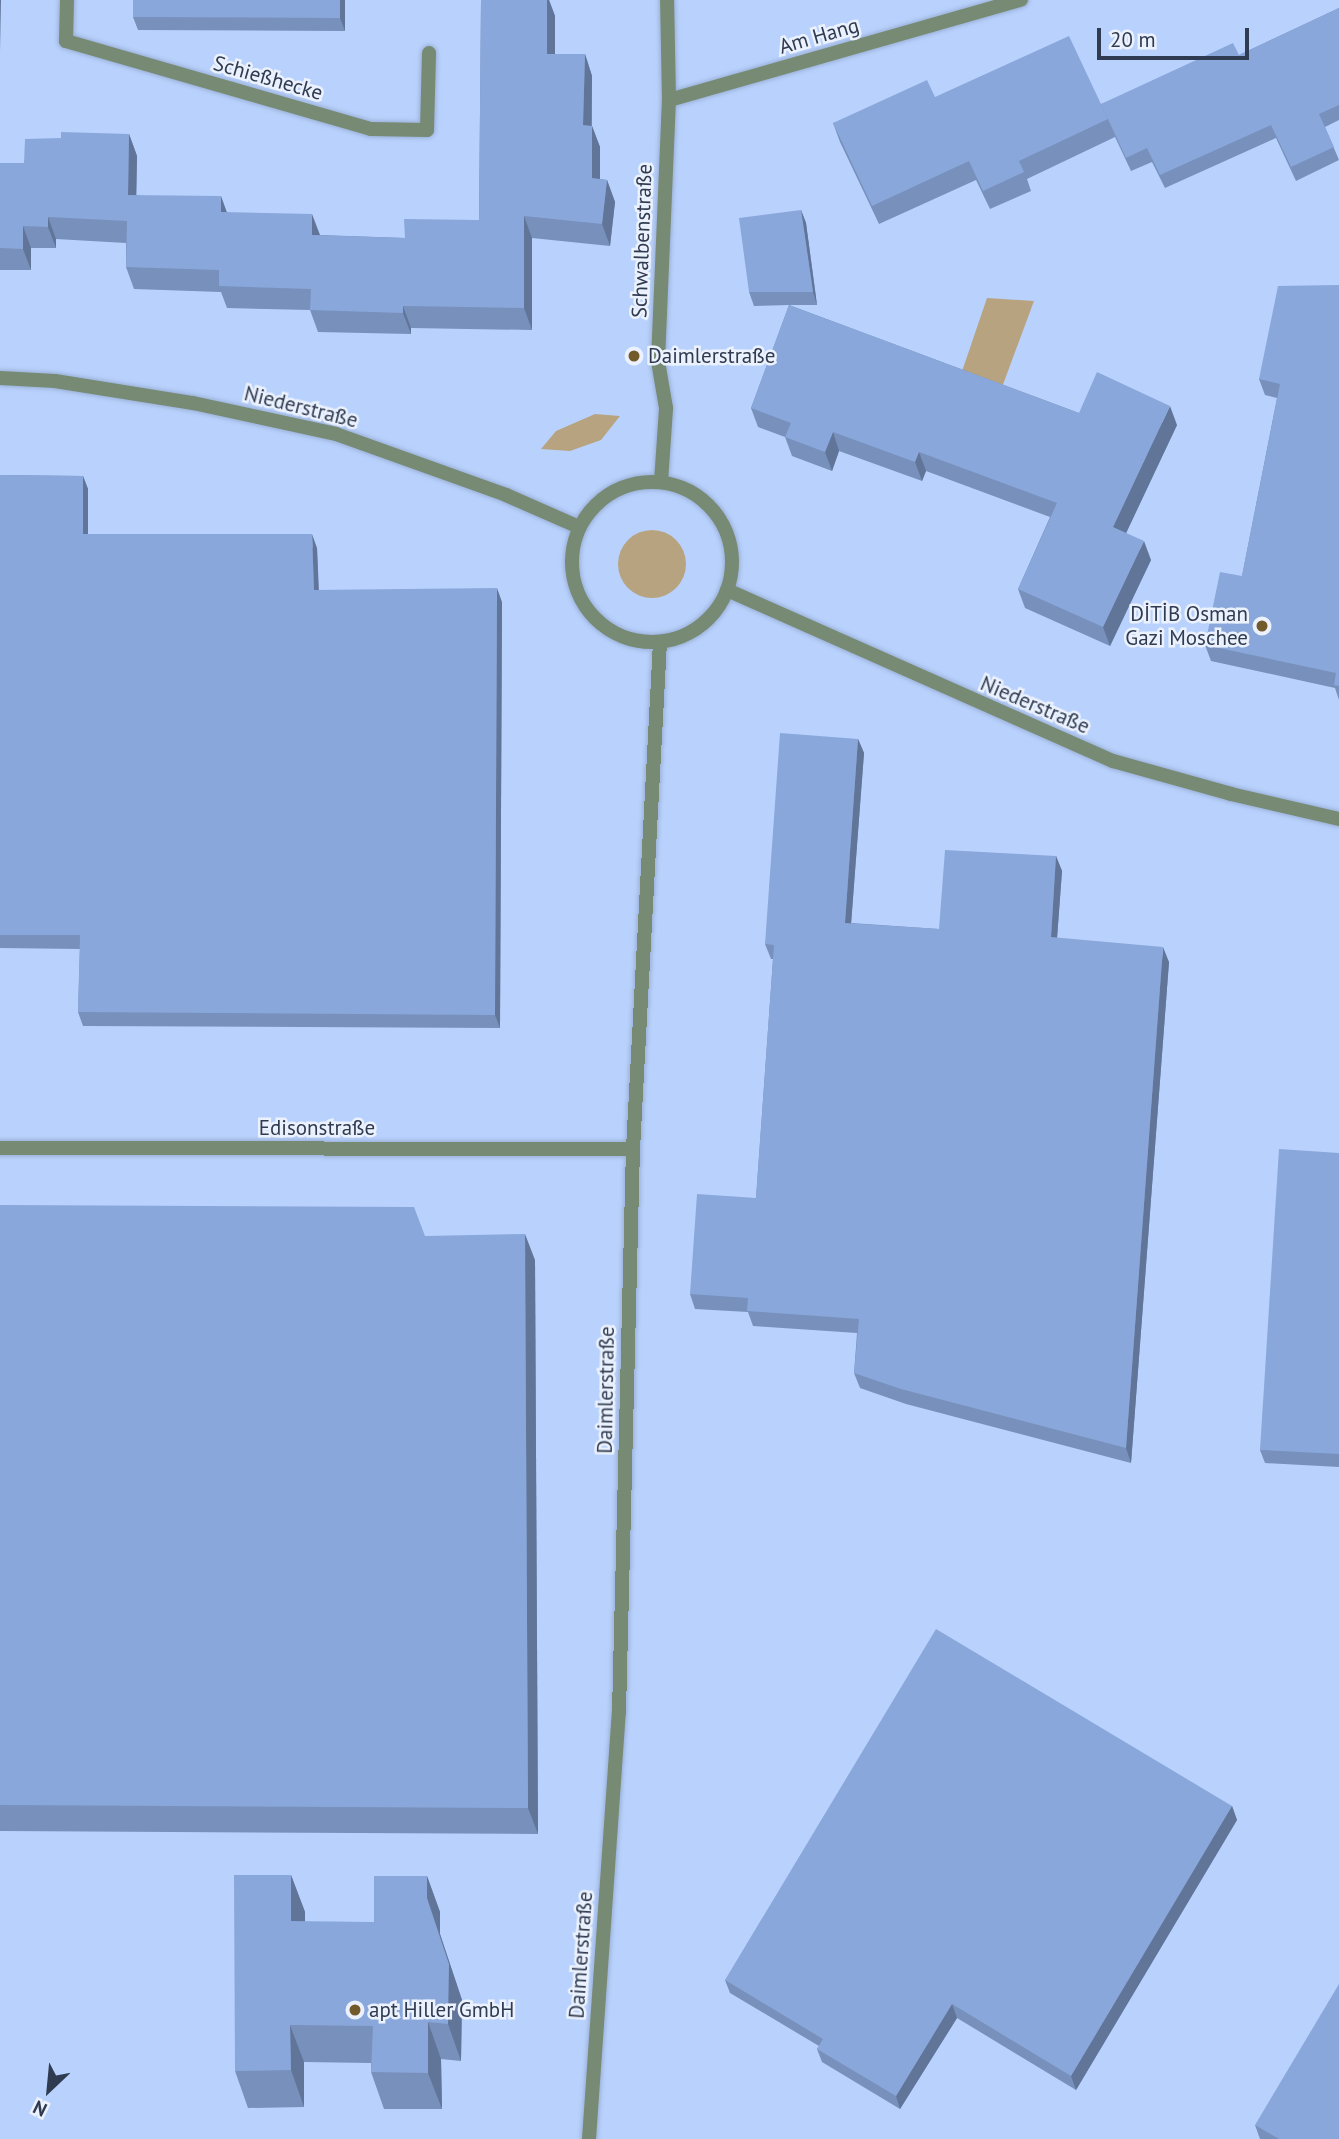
<!DOCTYPE html>
<html>
<head>
<meta charset="utf-8">
<style>
	body { margin:0 }
	#map { position:relative; width:1339px; height:2139px; overflow:hidden; background:#b9d2fd; font-family:"PT Sans",sans-serif }
	div>[style] { position:absolute }
	.green>* { inset:0; background:#b7a37f }
	.round { border-radius:50% }
	.roads { filter:drop-shadow(0 0 2px #9bb1d7) drop-shadow(0 0 2px #9bb1d7) }
	.minor>* { height:14px; margin:-7px; padding:0 7px; transform-origin:7px; border-radius:7px; background:#778a74 }
	.tertiary>* { height:14px; margin:-7px; padding:0 7px; transform-origin:7px; border-radius:7px; background:#778a74 }
	.tertiary>.ring { margin:-7px; padding:0; box-sizing:content-box; background:none; border:14px solid #778a74; border-radius:50% }
	.wall>* { inset:0; background:#7790bc }
	.shaded-wall>* { inset:0; background:#617599 }
	.building>* { inset:0; background:#8aa7db }
	.dots>* { width:19px; height:19px; translate:-50% -50%; box-sizing:border-box; border:4px solid #ecf2fd; border-radius:50% }
	span { translate:-50% -50%; white-space:nowrap; text-align:center; line-height:1.15; -webkit-text-stroke:5px #ecf2fd; paint-order:stroke }
	.street-label { font-size:21px; color:#2f3b51 }
	.poi-label { font-size:21px; color:#2f3b51 }
	.left { translate:0 -50%; text-align:left }
	.right { translate:-100% -50%; text-align:right }
	.north { position:absolute; left:14px; top:2055px; width:70px; height:70px; -webkit-text-stroke:5px #ecf2fd; paint-order:stroke; rotate:206deg; font-size:19px; font-weight:700; line-height:28px; text-align:center; color:#2f3b51 }
	.north::after { content:''; display:block; margin:auto; width:24px; height:32px; background:#2f3b51; clip-path:polygon(50% 0,100% 100%,50% 72%,0 100%) }
	.scale { position:absolute; left:1097px; top:28px; width:152px; height:32px; box-sizing:border-box; border:4px solid #2f3b51; border-top:0; padding-left:9px; font-size:21px; line-height:24px; white-space:nowrap; color:#2f3b51; -webkit-text-stroke:5px #ecf2fd; paint-order:stroke }
</style>
</head>
<body>
<div id="map">
	<div class="green">
		<div style="clip-path:polygon(987px 298px,1034px 301px,998px 398px,958px 383px)"></div>
		<div style="clip-path:polygon(595px 414px,620px 416px,601px 440px,570px 451px,541px 449px,556px 431px)"></div>
		<div class="round" style="left:618px;top:530px;width:68px;height:68px"></div>
	</div>
	<div class="roads">
		<div class="minor">
			<div style="left:67px;top:0;width:41px;rotate:91.4deg"></div>
			<div style="left:66px;top:41px;width:316px;rotate:16.1deg"></div>
			<div style="left:370px;top:129px;width:57px;rotate:1deg"></div>
			<div style="left:427px;top:130px;width:77px;rotate:-88.5deg"></div>
			<div style="left:669px;top:100px;width:366px;rotate:-15.9deg"></div>
			<div style="left:661px;top:482px;width:74px;rotate:-86.1deg"></div>
			<div style="left:666px;top:408px;width:48px;rotate:-99.7deg"></div>
			<div style="left:658px;top:361px;width:261px;rotate:-87.6deg"></div>
			<div style="left:669px;top:100px;width:100px;rotate:-91.1deg"></div>
			<div style="left:0;top:1148px;width:633px;rotate:0.09deg"></div>
			<div style="left:589px;top:2139px;width:428px;rotate:-86deg"></div>
			<div style="left:619px;top:1712px;width:563px;rotate:-88.58deg"></div>
			<div style="left:633px;top:1149px;width:508px;rotate:-86.95deg"></div>
		</div>
		<div class="tertiary">
			<div style="left:0;top:378px;width:55px;rotate:3.1deg"></div>
			<div style="left:55px;top:381px;width:140px;rotate:9.1deg"></div>
			<div style="left:193px;top:403px;width:146px;rotate:12.2deg"></div>
			<div style="left:336px;top:434px;width:181px;rotate:19.7deg"></div>
			<div style="left:506px;top:495px;width:80px;rotate:23.7deg"></div>
			<div class="ring" style="left:572px;top:482px;width:146px;height:146px"></div>
			<div style="left:727px;top:590px;width:422px;rotate:23.9deg"></div>
			<div style="left:1113px;top:761px;width:123px;rotate:15.6deg"></div>
			<div style="left:1231px;top:794px;width:111px;rotate:13deg"></div>
		</div>
	</div>
	<div class="wall">
		<div style="clip-path:polygon(345px 0,345px 31px,138px 30px,133px 17px)"></div>
		<div style="clip-path:polygon(481px 0,549px 0,555px 16px,555px 54px,585px 54px,592px 76px,592px 126px,600px 147px,600px 179px,607px 180px,615px 202px,610px 246px,532px 238px,532px 330px,411px 328px,411px 334px,318px 332px,310px 310px,227px 308px,221px 292px,134px 289px,126px 267px,126px 243px,56px 239px,56px 248px,31px 248px,31px 270px,0 270px,0 163px,24px 163px,61px 138px,129px 134px,137px 156px,136px 195px,226px 212px,320px 235px,405px 238px,479px 220px)"></div>
		<div style="clip-path:polygon(1339px 8px,1339px 120px,1325px 127px,1339px 160px,1296px 181px,1276px 138px,1165px 188px,1152px 162px,1131px 171px,1115px 137px,1027px 179px,1031px 191px,990px 209px,976px 180px,879px 224px,840px 142px,833px 123px,935px 97px,1101px 104px,1239px 55px)"></div>
		<div style="clip-path:polygon(801px 210px,806px 223px,817px 305px,789px 305px,1079px 413px,1177px 425px,1126px 533px,1151px 560px,1110px 646px,1025px 608px,1018px 589px,1050px 517px,926px 471px,922px 481px,839px 451px,832px 471px,792px 456px,785px 437px,758px 427px,751px 408px,789px 305px,754px 306px,749px 292px)"></div>
		<div style="clip-path:polygon(1339px 285px,1339px 700px,1335px 688px,1211px 661px,1205px 645px,1242px 576px,1277px 398px,1265px 395px,1259px 379px)"></div>
		<div style="clip-path:polygon(0 475px,83px 476px,88px 489px,88px 534px,317px 548px,319px 590px,502px 602px,500px 1028px,83px 1026px,78px 1012px,80px 949px,0 948px)"></div>
		<div style="clip-path:polygon(858px 739px,864px 753px,851px 923px,939px 929px,1056px 856px,1062px 871px,1057px 938px,1169px 962px,1131px 1463px,906px 1404px,860px 1388px,854px 1373px,857px 1333px,753px 1326px,748px 1312px,695px 1309px,690px 1294px,756px 1198px,773px 959px,771px 959px,765px 944px)"></div>
		<div style="clip-path:polygon(1339px 1153px,1339px 1467px,1265px 1463px,1260px 1450px)"></div>
		<div style="clip-path:polygon(0 1205px,425px 1236px,535px 1260px,538px 1834px,0 1831px)"></div>
		<div style="clip-path:polygon(1232px 1806px,1237px 1820px,1076px 2090px,957px 2018px,900px 2109px,822px 2062px,817px 2049px,819px 2046px,730px 1993px,725px 1980px)"></div>
		<div style="clip-path:polygon(291px 1875px,305px 1912px,305px 1922px,374px 1922px,427px 1876px,440px 1912px,440px 1934px,462px 2000px,461px 2061px,441px 2059px,442px 2109px,384px 2109px,371px 2072px,371px 2063px,304px 2062px,304px 2107px,248px 2108px,235px 2071px)"></div>
		<div style="clip-path:polygon(1255px 2125px,1339px 2139px,1260px 2139px)"></div>
	</div>
	<div class="shaded-wall">
		<div style="clip-path:polygon(0 0,1px 0,0 51px)"></div>
		<div style="clip-path:polygon(340px 0,345px 0,345px 31px,340px 18px)"></div>
		<div style="clip-path:polygon(547px 0,549px 0,555px 16px,555px 76px,547px 54px)"></div>
		<div style="clip-path:polygon(585px 54px,592px 76px,591px 147px,583px 125px)"></div>
		<div style="clip-path:polygon(592px 126px,600px 147px,600px 199px,592px 178px)"></div>
		<div style="clip-path:polygon(129px 134px,137px 156px,136px 216px,128px 195px)"></div>
		<div style="clip-path:polygon(607px 180px,615px 202px,610px 246px,602px 224px)"></div>
		<div style="clip-path:polygon(221px 196px,229px 218px,221px 212px)"></div>
		<div style="clip-path:polygon(801px 210px,806px 223px,817px 305px,813px 292px)"></div>
		<div style="clip-path:polygon(312px 214px,320px 235px,312px 235px)"></div>
		<div style="clip-path:polygon(524px 216px,532px 238px,532px 330px,524px 308px)"></div>
		<div style="clip-path:polygon(48px 217px,56px 239px,56px 248px,48px 227px)"></div>
		<div style="clip-path:polygon(23px 226px,31px 248px,31px 270px,23px 249px)"></div>
		<div style="clip-path:polygon(403px 306px,411px 328px,411px 334px,403px 313px)"></div>
		<div style="clip-path:polygon(1170px 406px,1177px 425px,1120px 546px,1113px 527px)"></div>
		<div style="clip-path:polygon(833px 432px,839px 451px,832px 471px,825px 452px)"></div>
		<div style="clip-path:polygon(919px 452px,926px 471px,922px 481px,915px 462px)"></div>
		<div style="clip-path:polygon(83px 476px,88px 489px,88px 547px,83px 534px)"></div>
		<div style="clip-path:polygon(312px 534px,317px 548px,319px 603px,314px 590px)"></div>
		<div style="clip-path:polygon(1144px 541px,1151px 560px,1110px 646px,1103px 627px)"></div>
		<div style="clip-path:polygon(497px 588px,502px 602px,500px 1028px,495px 1015px)"></div>
		<div style="clip-path:polygon(858px 739px,864px 753px,850px 938px,845px 923px)"></div>
		<div style="clip-path:polygon(1056px 856px,1062px 871px,1056px 952px,1051px 937px)"></div>
		<div style="clip-path:polygon(1163px 947px,1169px 962px,1131px 1463px,1126px 1448px)"></div>
		<div style="clip-path:polygon(525px 1234px,535px 1260px,538px 1834px,528px 1808px)"></div>
		<div style="clip-path:polygon(1232px 1806px,1237px 1820px,1076px 2090px,1071px 2076px)"></div>
		<div style="clip-path:polygon(291px 1875px,305px 1912px,305px 1958px,291px 1921px)"></div>
		<div style="clip-path:polygon(427px 1876px,440px 1912px,440px 1934px,462px 2000px,461px 2061px,448px 2024px,427px 1898px)"></div>
		<div style="clip-path:polygon(952px 2004px,957px 2018px,900px 2109px,896px 2096px)"></div>
		<div style="clip-path:polygon(428px 2022px,441px 2059px,442px 2109px,428px 2073px)"></div>
		<div style="clip-path:polygon(290px 2025px,304px 2062px,304px 2107px,291px 2070px)"></div>
	</div>
	<div class="building">
		<div style="clip-path:polygon(133px 0,340px 0,340px 18px,133px 17px)"></div>
		<div style="clip-path:polygon(481px 0,547px 0,547px 54px,585px 54px,583px 125px,592px 126px,592px 178px,607px 180px,602px 224px,524px 216px,524px 308px,403px 306px,403px 313px,310px 310px,311px 289px,219px 286px,219px 270px,126px 267px,127px 221px,48px 217px,48px 227px,23px 226px,23px 249px,0 248px,0 163px,24px 163px,25px 139px,61px 138px,61px 132px,129px 134px,128px 195px,221px 196px,221px 212px,312px 214px,312px 235px,405px 238px,404px 219px,479px 220px)"></div>
		<div style="clip-path:polygon(1339px 8px,1339px 105px,1319px 114px,1334px 147px,1291px 167px,1271px 125px,1160px 175px,1147px 148px,1126px 158px,1101px 104px,1233px 43px,1239px 55px)"></div>
		<div style="clip-path:polygon(1069px 36px,1108px 119px,1019px 161px,1024px 172px,983px 191px,969px 161px,872px 206px,833px 123px,927px 80px,935px 97px)"></div>
		<div style="clip-path:polygon(801px 210px,813px 292px,749px 292px,739px 218px)"></div>
		<div style="clip-path:polygon(1339px 285px,1339px 686px,1334px 685px,1336px 673px,1205px 645px,1220px 572px,1242px 576px,1280px 384px,1259px 379px,1278px 286px)"></div>
		<div style="clip-path:polygon(789px 305px,1079px 413px,1097px 372px,1170px 406px,1113px 527px,1144px 541px,1103px 627px,1018px 589px,1057px 503px,919px 452px,915px 462px,833px 432px,825px 452px,785px 437px,791px 423px,751px 408px)"></div>
		<div style="clip-path:polygon(0 475px,83px 476px,83px 534px,312px 534px,314px 590px,497px 588px,495px 1015px,78px 1012px,80px 935px,0 935px)"></div>
		<div style="clip-path:polygon(780px 733px,858px 739px,845px 923px,939px 929px,945px 850px,1056px 856px,1051px 937px,1163px 947px,1126px 1448px,901px 1389px,854px 1373px,859px 1319px,747px 1311px,748px 1298px,690px 1294px,697px 1194px,756px 1198px,774px 945px,765px 944px)"></div>
		<div style="clip-path:polygon(1279px 1149px,1339px 1153px,1339px 1454px,1260px 1450px)"></div>
		<div style="clip-path:polygon(0 1205px,414px 1207px,425px 1236px,525px 1234px,528px 1808px,0 1805px)"></div>
		<div style="clip-path:polygon(936px 1629px,1232px 1806px,1071px 2076px,952px 2004px,896px 2096px,817px 2049px,823px 2039px,725px 1980px)"></div>
		<div style="clip-path:polygon(234px 1875px,291px 1875px,291px 1921px,374px 1922px,374px 1876px,427px 1876px,427px 1898px,449px 1964px,448px 2024px,428px 2022px,428px 2073px,371px 2072px,373px 2026px,290px 2025px,291px 2070px,235px 2071px)"></div>
		<div style="clip-path:polygon(1339px 1984px,1339px 2139px,1279px 2139px,1255px 2125px)"></div>
	</div>
	<div class="dots">
		<div style="left:634px;top:356px;background:#735a2b"></div>
		<div style="left:1262px;top:626px;background:#735a2b"></div>
		<div style="left:355px;top:2010px;background:#735a2b"></div>
	</div>
	<div class="street-label">
		<span style="left:819px;top:36px;rotate:-16deg">Am Hang</span>
		<span style="left:268px;top:78px;rotate:16deg">Schießhecke</span>
		<span style="left:642px;top:241px;rotate:-88deg">Schwalbenstraße</span>
		<span style="left:301px;top:407px;rotate:14deg">Niederstraße</span>
		<span style="left:1035px;top:705px;rotate:23deg">Niederstraße</span>
		<span style="left:317px;top:1128px">Edisonstraße</span>
		<span style="left:606px;top:1390px;rotate:-89deg">Daimlerstraße</span>
		<span style="left:581px;top:1955px;rotate:-86deg">Daimlerstraße</span>
	</div>
	<div class="poi-label">
		<span class="left" style="left:648px;top:356px">Daimlerstraße</span>
		<span class="right" style="left:1248px;top:626px">DİTİB Osman<br>Gazi Moschee</span>
		<span class="left" style="left:369px;top:2010px">apt Hiller GmbH</span>
	</div>
	<div class="north">N</div>
	<div class="scale">20 m</div>
</div>
</body>
</html>
